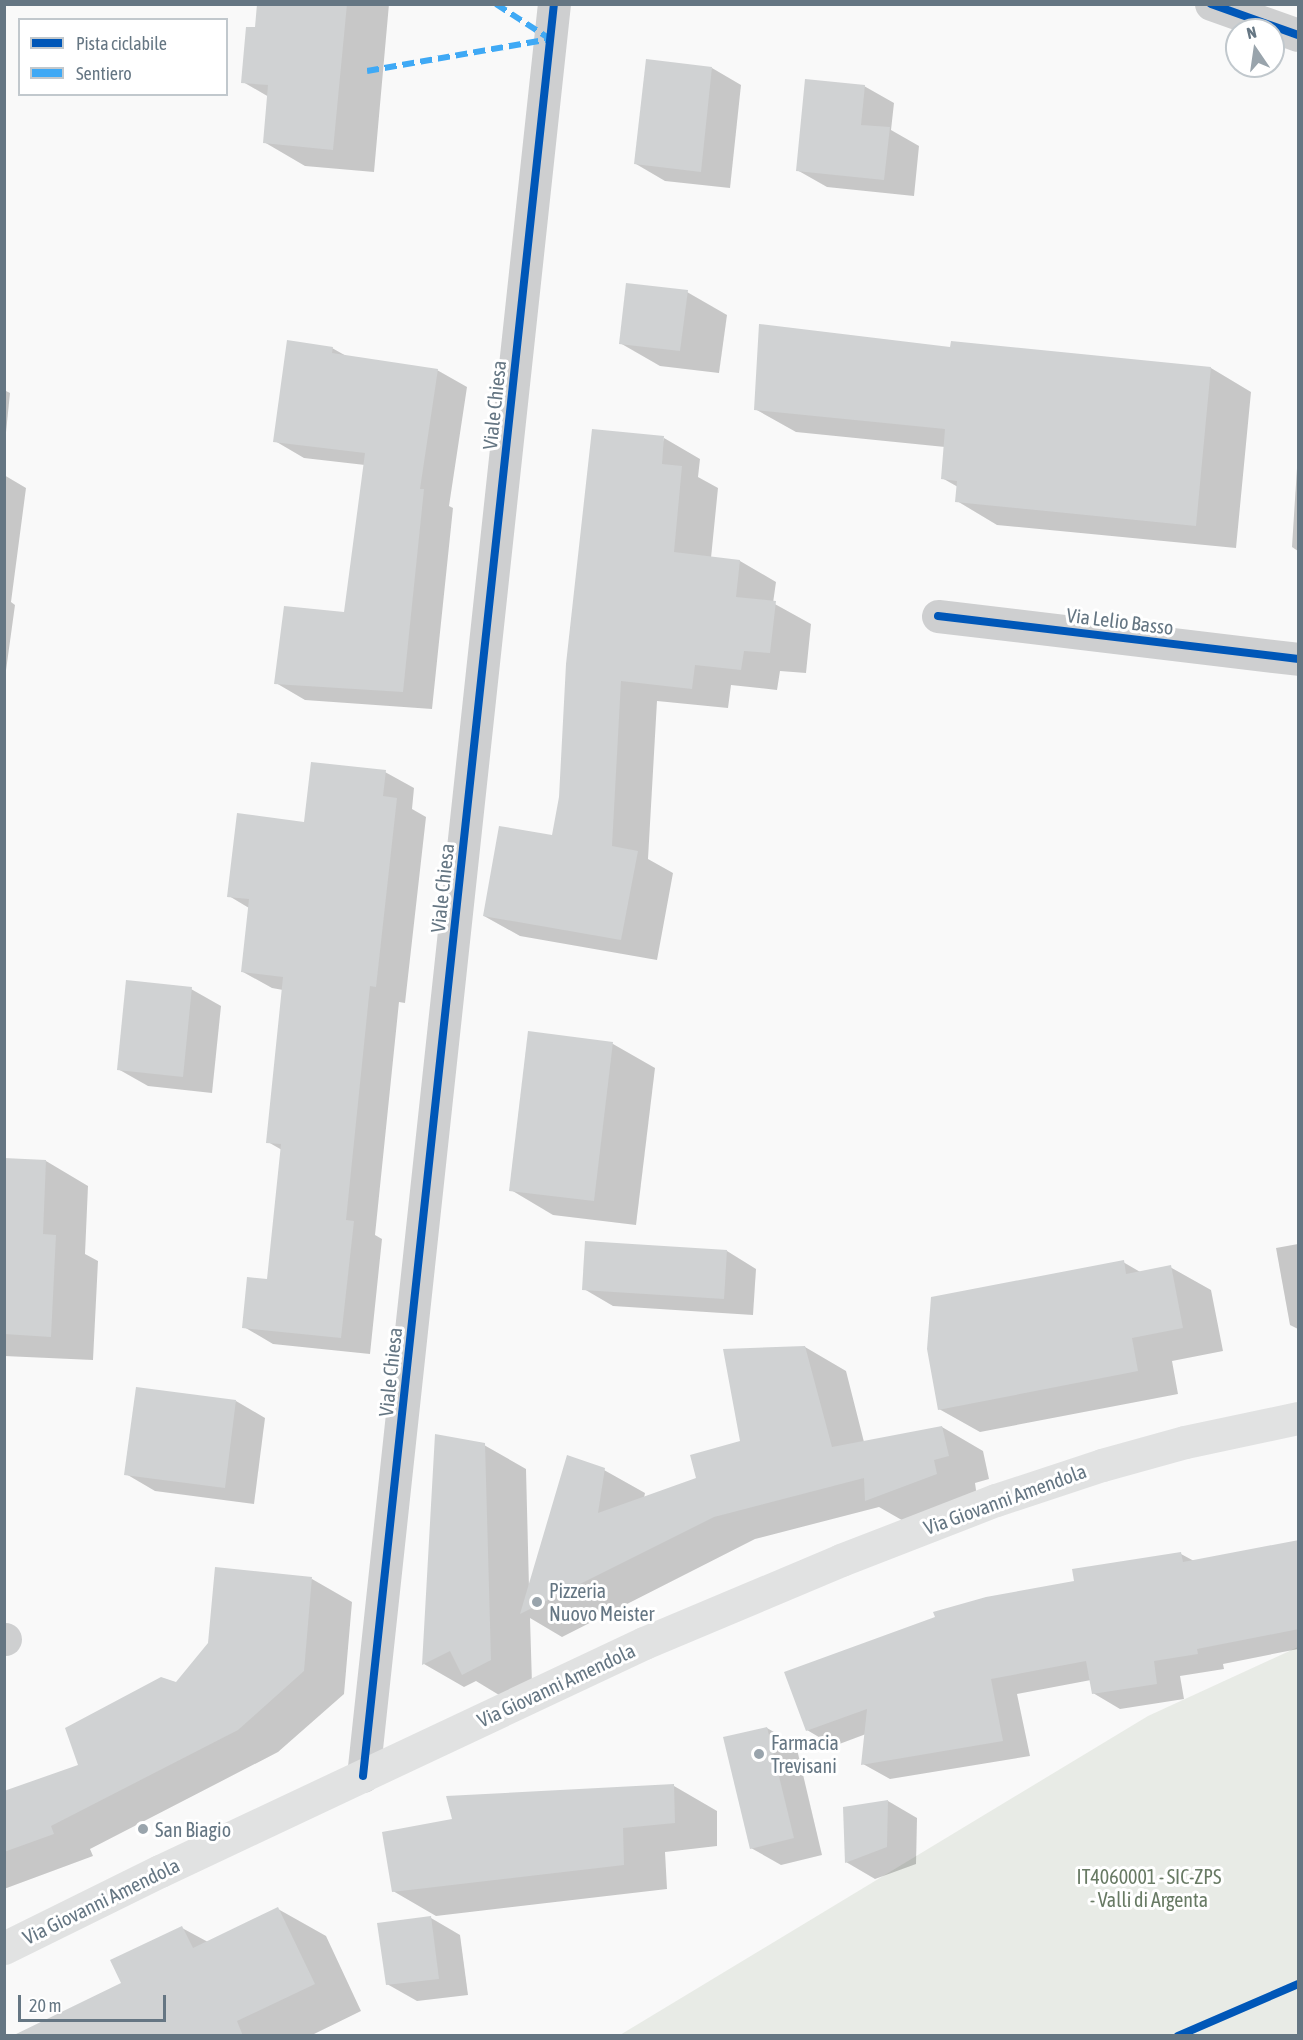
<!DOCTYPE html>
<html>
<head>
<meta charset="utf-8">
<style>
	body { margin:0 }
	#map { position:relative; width:1303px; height:2040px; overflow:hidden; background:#f9f9f9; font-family:"Asap Condensed",sans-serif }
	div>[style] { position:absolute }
	.green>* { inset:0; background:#e8ebe6 }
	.shadow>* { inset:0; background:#0003 }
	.building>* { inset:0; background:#d0d2d3 }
	.street>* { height:33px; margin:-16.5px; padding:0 16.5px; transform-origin:16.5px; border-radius:16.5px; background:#cecfd0 }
	.primary>* { height:33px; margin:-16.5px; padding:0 16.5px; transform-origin:16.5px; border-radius:16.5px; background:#e1e2e2 }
	.quiet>* { height:6px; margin-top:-3px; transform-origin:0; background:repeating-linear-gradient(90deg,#3fa9f5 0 12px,transparent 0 18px) }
	.cycleway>* { height:8px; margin:-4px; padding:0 4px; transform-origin:4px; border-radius:4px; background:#0057b8 }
	.dots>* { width:16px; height:16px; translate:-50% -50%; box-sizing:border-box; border:3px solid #fff; border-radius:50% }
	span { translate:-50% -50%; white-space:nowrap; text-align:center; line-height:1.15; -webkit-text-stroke:6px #fff; paint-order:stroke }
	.street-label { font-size:20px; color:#657683 }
	.poi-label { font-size:20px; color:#657683 }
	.left { translate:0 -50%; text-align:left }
	.park-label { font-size:20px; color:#687a64 }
	.frame { position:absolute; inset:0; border:6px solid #657683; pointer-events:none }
	.legend { position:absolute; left:18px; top:18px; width:210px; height:78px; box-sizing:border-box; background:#fff; border:2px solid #c1c8cd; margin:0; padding:8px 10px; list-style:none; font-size:18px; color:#657683 }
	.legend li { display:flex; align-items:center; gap:12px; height:30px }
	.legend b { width:30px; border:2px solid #c1c8cd }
	.north { position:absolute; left:1225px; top:18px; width:60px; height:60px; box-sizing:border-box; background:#fff; border:2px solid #c1c8cd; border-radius:50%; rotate:347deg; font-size:16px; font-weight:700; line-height:24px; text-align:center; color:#657683 }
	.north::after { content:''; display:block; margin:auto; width:21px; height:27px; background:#99a4ac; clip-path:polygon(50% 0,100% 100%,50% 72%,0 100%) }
	.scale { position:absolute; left:18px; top:1995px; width:148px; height:27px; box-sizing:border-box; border:3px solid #657683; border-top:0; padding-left:8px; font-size:18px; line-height:21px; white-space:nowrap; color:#657683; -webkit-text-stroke:4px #fff; paint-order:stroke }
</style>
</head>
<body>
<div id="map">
	<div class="green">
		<div style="clip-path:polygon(1298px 1647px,1298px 2035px,620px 2035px,1148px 1716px)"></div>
	</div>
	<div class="shadow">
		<div style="clip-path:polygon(258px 4px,389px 4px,374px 172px,305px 166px,264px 142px,269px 97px,243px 82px,256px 29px)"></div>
		<div style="clip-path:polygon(712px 68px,741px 85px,730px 188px,665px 181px,636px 164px)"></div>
		<div style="clip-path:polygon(864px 86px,894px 103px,891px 130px,919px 146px,914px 196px,827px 187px,797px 170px)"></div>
		<div style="clip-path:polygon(687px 292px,727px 315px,719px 373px,660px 366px,620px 343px)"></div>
		<div style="clip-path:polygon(332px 348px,348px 357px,437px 370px,467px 387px,449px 506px,453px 508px,432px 709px,305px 700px,276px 683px,346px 614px,365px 465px,304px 458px,275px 441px)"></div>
		<div style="clip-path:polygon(952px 348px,1211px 368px,1251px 392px,1236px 548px,997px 525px,957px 501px,958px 487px,942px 478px,945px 447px,796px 432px,755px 409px)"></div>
		<div style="clip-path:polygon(4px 390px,10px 393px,4px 452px)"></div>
		<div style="clip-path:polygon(664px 438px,700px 459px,698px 477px,718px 488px,711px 558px,740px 561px,776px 582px,773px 603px,811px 624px,806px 673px,780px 671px,777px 690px,731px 685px,728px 708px,657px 701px,648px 859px,673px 873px,657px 960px,520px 936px,484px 916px,553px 837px)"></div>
		<div style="clip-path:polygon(1298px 452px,1298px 551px,1292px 547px)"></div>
		<div style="clip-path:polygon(4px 475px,26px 488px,11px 602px,15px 605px,4px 685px)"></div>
		<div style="clip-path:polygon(385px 772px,414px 788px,412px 809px,426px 817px,405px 1003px,399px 1002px,375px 1235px,382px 1239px,370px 1354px,273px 1344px,244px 1327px,268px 1281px,282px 1150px,268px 1142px,283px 990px,272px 988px,243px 972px,249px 908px,229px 896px,305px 824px)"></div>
		<div style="clip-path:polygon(191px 989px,221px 1006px,212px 1093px,148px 1086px,118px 1069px)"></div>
		<div style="clip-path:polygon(530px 1033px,613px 1044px,655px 1068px,636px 1225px,553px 1215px,511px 1190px)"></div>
		<div style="clip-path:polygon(4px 1159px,46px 1161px,88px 1186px,85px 1254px,98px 1261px,93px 1360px,4px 1356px)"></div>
		<div style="clip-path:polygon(1298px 1244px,1298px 1329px,1290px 1325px,1276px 1248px)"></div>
		<div style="clip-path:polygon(727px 1251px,756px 1269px,753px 1315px,613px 1306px,584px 1289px)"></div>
		<div style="clip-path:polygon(1123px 1262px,1142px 1273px,1170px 1267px,1211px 1290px,1223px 1351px,1172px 1361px,1178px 1394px,980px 1432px,939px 1409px)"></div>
		<div style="clip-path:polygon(805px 1347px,846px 1371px,864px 1442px,942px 1427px,983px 1451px,989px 1479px,975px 1483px,977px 1497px,907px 1523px,879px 1507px,755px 1539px,562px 1637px,530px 1618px,532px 1684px,504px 1698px,476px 1681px,464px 1687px,424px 1664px,484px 1445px,526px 1469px,529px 1587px,604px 1470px,645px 1493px,644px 1498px,698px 1479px,742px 1442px)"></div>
		<div style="clip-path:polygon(236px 1401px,265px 1418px,254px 1504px,155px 1491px,126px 1474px)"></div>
		<div style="clip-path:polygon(1298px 1542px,1298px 1649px,1223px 1664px,1224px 1669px,1180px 1676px,1184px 1699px,1120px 1709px,1093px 1693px,1091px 1680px,1017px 1694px,1030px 1756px,890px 1779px,863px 1764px,866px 1734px,834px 1746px,807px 1730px,1075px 1582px,1181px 1554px,1194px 1561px)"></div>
		<div style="clip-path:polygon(312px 1579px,352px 1602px,344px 1694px,278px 1752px,90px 1849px,93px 1856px,4px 1889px,4px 1793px,80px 1766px,177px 1684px)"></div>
		<div style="clip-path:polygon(767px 1728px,796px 1745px,822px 1855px,781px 1865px,751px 1848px)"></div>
		<div style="clip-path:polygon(674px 1786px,717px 1811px,717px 1846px,665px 1852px,667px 1889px,436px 1916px,393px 1891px,453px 1820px,448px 1797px)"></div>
		<div style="clip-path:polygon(888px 1801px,917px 1818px,916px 1864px,875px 1879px,846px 1862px,844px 1809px)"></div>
		<div style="clip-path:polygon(278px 1909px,326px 1936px,361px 2011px,310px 2036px,15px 2036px,123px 1983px,182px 1928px,208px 1942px)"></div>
		<div style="clip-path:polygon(431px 1918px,460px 1935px,468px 1995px,417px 2001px,387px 1984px)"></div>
	</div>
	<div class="building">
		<div style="clip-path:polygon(257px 4px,347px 4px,333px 150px,263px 143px,268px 85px,241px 83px,246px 27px,255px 27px)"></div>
		<div style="clip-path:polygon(646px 59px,712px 67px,701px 172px,634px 164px)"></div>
		<div style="clip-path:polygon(805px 79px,865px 85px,861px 125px,890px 127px,884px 180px,796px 171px)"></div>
		<div style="clip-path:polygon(626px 283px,688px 290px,680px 351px,619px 344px)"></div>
		<div style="clip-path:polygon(759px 324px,950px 347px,951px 341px,1211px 367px,1196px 526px,955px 502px,957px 481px,941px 479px,945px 429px,754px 410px)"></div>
		<div style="clip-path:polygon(287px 340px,333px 347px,332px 353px,438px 369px,420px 489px,424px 489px,403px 692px,274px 684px,284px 606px,344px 612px,365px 453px,273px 442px)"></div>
		<div style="clip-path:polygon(592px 429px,664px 436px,662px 464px,682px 466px,674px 552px,740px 560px,736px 597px,776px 601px,770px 653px,744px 651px,741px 670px,695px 665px,692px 689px,621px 681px,612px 846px,638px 851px,621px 940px,483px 916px,499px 826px,552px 835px,559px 797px,566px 664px)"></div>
		<div style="clip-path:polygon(311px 762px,386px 770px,383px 796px,397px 798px,376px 987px,370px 986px,346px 1220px,354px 1221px,341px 1338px,242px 1328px,247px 1277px,267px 1279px,281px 1144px,266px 1143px,283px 977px,241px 972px,249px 899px,227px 897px,237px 813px,304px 822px)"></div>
		<div style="clip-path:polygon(126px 980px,192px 987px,183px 1077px,117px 1070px)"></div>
		<div style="clip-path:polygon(528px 1031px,613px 1042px,594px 1201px,509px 1191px)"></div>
		<div style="clip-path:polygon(4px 1158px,46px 1160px,43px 1234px,56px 1235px,51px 1337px,4px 1334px)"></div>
		<div style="clip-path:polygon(585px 1241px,727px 1250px,724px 1299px,582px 1290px)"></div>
		<div style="clip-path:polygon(1124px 1260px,1126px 1274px,1171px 1265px,1183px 1328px,1132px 1338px,1138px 1371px,938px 1410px,927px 1349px,931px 1297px)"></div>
		<div style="clip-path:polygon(805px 1346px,832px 1447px,942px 1426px,949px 1456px,934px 1460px,937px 1474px,865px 1501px,864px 1478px,714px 1517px,520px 1614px,567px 1455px,605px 1468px,598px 1513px,696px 1478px,690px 1455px,740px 1441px,723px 1349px)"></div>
		<div style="clip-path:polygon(136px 1387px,236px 1400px,225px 1488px,124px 1475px)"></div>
		<div style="clip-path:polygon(435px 1434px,485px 1443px,491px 1660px,462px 1675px,450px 1651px,422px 1665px)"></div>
		<div style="clip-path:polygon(1299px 1540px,1299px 1629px,1197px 1649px,1198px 1654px,1154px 1661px,1157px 1684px,1092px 1694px,1086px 1661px,991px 1679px,1003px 1741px,861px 1765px,867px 1709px,806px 1731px,784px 1672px,935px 1617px,933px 1612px,986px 1597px,1074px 1581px,1072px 1569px,1181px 1552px,1183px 1562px)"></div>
		<div style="clip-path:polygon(215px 1567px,312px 1577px,304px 1671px,238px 1730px,51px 1826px,54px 1834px,4px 1852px,4px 1791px,78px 1765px,65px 1728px,161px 1677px,176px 1682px,208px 1643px)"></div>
		<div style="clip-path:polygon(767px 1727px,794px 1838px,750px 1849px,723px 1737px)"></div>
		<div style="clip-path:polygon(674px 1784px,675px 1823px,623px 1828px,624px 1865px,392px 1892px,382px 1832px,452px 1819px,446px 1796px)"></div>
		<div style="clip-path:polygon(888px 1800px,887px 1847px,845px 1863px,843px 1807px)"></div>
		<div style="clip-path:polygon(278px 1907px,315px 1984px,237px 2021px,243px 2036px,12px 2036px,121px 1983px,110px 1960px,182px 1926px,193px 1948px)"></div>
		<div style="clip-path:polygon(431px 1916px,439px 1979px,386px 1985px,377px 1923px)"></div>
	</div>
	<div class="street">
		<div style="left:1211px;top:4px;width:92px;rotate:19.6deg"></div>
		<div style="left:938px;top:616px;width:363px;rotate:6.8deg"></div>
		<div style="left:4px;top:1639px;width:1px"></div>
		<div style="left:363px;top:1776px;width:1782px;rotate:-83.85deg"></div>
	</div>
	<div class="primary">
		<div style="left:4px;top:1948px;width:174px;rotate:-26.3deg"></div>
		<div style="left:160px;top:1871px;width:535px;rotate:-25.22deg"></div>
		<div style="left:644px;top:1643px;width:214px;rotate:-22.8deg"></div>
		<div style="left:841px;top:1560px;width:166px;rotate:-21.2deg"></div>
		<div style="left:996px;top:1500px;width:112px;rotate:-18.3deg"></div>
		<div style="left:1102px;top:1465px;width:86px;rotate:-15.5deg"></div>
		<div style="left:1185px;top:1442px;width:116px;rotate:-12deg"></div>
	</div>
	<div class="quiet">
		<div style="left:496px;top:4px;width:64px;rotate:32.9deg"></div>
		<div style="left:367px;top:71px;width:186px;rotate:-9.9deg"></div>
	</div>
	<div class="cycleway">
		<div style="left:1211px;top:4px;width:92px;rotate:19.6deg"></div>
		<div style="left:938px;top:616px;width:363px;rotate:6.8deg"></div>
		<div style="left:363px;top:1776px;width:1782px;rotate:-83.85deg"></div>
		<div style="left:1178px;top:2036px;width:131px;rotate:-23.4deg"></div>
	</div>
	<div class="dots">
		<div style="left:537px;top:1602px;background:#99a4ac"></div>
		<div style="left:759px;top:1754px;background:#99a4ac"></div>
		<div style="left:143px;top:1829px;background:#99a4ac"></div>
	</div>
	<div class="street-label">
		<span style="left:494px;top:405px;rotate:-84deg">Viale Chiesa</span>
		<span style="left:1120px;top:621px;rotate:7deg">Via Lelio Basso</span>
		<span style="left:442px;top:888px;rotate:-84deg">Viale Chiesa</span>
		<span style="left:390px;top:1372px;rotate:-84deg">Viale Chiesa</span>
		<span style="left:1005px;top:1499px;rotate:-20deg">Via Giovanni Amendola</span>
		<span style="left:556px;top:1685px;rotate:-25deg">Via Giovanni Amendola</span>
		<span style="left:101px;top:1901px;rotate:-26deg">Via Giovanni Amendola</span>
	</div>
	<div class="poi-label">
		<span class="left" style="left:549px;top:1602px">Pizzeria<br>Nuovo Meister</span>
		<span class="left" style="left:771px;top:1754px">Farmacia<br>Trevisani</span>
		<span class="left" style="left:155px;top:1829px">San Biagio</span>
	</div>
	<div class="park-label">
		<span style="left:1149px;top:1888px">IT4060001 - SIC-ZPS<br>- Valli di Argenta</span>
	</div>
	<div class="frame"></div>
	<ul class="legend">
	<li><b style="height:8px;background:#0057b8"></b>Pista ciclabile</li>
	<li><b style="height:8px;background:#3fa9f5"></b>Sentiero</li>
	</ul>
	<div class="north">N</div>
	<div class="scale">20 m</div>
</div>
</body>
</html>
